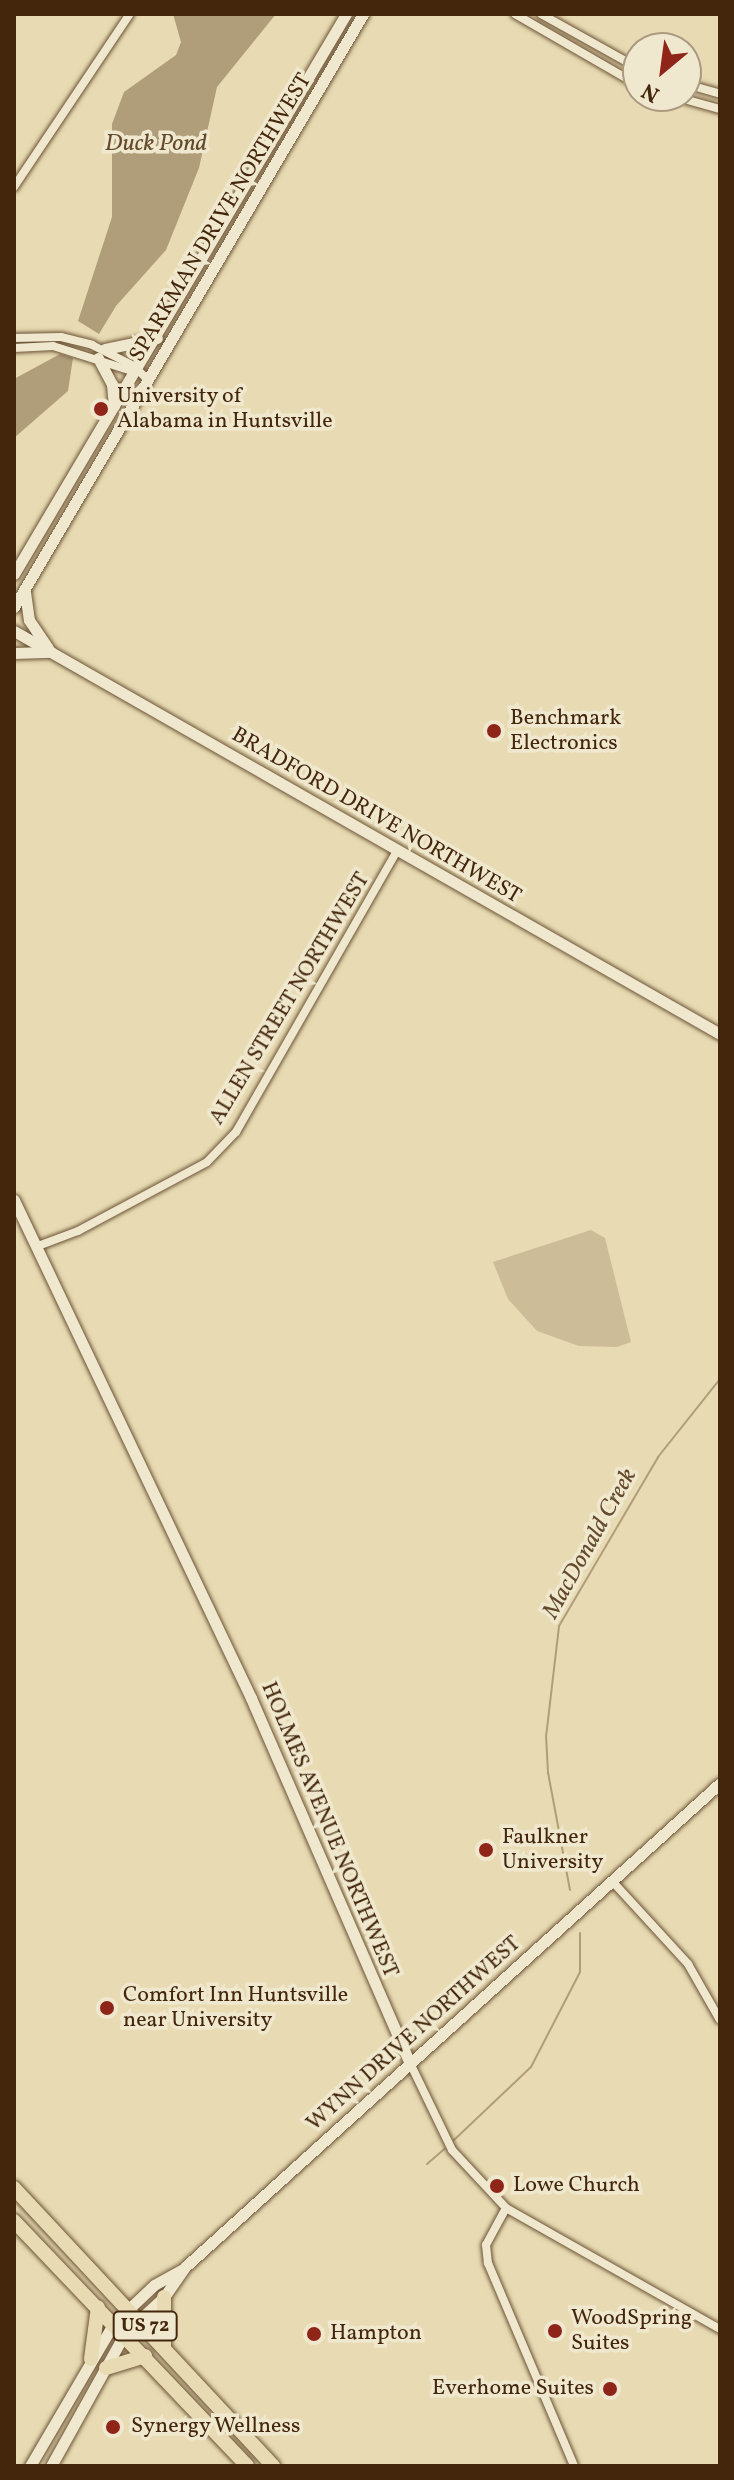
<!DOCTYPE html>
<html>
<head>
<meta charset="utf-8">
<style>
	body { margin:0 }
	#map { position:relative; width:734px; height:2480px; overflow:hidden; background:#e8dbb3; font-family:Vollkorn,serif }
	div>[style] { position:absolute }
	.green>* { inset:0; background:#ccbc97 }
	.water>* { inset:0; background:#b09d7a }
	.stream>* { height:2px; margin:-1px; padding:0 1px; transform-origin:1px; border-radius:1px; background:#b09d7a }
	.roads { filter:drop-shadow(0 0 2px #6c5336) drop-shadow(0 0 2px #6c5336) }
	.street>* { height:8px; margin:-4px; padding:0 4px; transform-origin:4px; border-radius:4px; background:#f0e8ce }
	.secondary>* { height:11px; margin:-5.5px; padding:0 5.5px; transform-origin:5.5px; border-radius:5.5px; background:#f0e8ce }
	.highway>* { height:14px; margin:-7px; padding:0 7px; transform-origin:7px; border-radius:7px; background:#e8dbb3 }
	.dots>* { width:22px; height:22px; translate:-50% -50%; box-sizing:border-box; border:4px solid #f0e8ce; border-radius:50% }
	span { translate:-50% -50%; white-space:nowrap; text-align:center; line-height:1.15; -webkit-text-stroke:7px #f0e8ce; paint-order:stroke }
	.shield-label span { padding:2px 6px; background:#f0e8ce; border:2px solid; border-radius:6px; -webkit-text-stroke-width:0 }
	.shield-label { font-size:20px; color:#43260c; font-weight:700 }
	.street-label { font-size:22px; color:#43260c }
	.poi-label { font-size:22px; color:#43260c }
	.left { translate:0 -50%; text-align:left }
	.right { translate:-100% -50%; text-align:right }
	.water-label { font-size:24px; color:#644a2d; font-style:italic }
	.frame { position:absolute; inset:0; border:16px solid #43260c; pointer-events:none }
	.north { position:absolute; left:622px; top:32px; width:80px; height:80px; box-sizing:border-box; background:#f0e8ce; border:2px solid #ab9a80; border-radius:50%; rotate:209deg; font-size:22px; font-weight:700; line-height:32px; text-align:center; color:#43260c }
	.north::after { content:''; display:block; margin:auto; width:28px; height:36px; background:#8f2418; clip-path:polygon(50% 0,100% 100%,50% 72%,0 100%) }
</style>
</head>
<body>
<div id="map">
	<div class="green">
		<div style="clip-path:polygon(591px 1230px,605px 1238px,631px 1342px,617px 1347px,579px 1346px,537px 1331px,508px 1299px,493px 1262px)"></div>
	</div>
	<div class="water">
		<div style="clip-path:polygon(173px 14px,276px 14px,217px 87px,199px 168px,166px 250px,116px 306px,99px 334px,78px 321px,112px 217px,112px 124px,124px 92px,176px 55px,181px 42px)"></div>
		<div style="clip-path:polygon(60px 354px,73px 358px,68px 391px,14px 438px,14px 379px)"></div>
	</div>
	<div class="stream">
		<div style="left:570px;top:1890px;width:119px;rotate:-100.6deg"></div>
		<div style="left:548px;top:1773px;width:36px;rotate:-93deg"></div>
		<div style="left:546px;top:1737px;width:112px;rotate:-83.3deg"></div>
		<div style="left:559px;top:1626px;width:196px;rotate:-59.6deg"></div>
		<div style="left:658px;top:1457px;width:100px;rotate:-51.5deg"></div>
		<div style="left:454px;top:2140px;width:106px;rotate:-43.5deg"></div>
		<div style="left:531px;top:2067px;width:107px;rotate:-62.7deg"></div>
		<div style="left:580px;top:1972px;width:39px;rotate:-90deg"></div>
		<div style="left:427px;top:2164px;width:23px;rotate:-41deg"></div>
	</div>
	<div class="roads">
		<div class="street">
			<div style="left:515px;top:14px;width:142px;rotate:30deg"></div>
			<div style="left:541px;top:14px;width:111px;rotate:29.1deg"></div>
			<div style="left:686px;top:84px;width:35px;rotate:16deg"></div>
			<div style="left:673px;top:96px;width:49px;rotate:15.5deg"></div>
			<div style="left:14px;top:187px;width:208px;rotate:-56.2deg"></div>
			<div style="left:14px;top:338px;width:47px;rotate:-1.2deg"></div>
			<div style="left:61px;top:337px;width:32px;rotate:14deg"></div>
			<div style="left:92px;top:345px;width:47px;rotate:26.6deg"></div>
			<div style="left:134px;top:366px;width:20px;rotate:45deg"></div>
			<div style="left:14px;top:348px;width:39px;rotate:-3deg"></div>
			<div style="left:53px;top:346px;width:86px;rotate:17.6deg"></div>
			<div style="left:38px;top:1246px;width:43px;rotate:-20.6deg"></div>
			<div style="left:78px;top:1231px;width:146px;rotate:-28.1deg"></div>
			<div style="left:207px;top:1162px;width:42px;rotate:-46deg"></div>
			<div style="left:236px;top:1132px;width:324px;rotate:-60.2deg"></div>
			<div style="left:612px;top:1881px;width:113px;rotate:47.5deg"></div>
			<div style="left:688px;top:1964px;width:64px;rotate:60.3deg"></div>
			<div style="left:410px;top:2063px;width:97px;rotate:64.2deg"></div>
			<div style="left:452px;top:2150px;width:79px;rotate:47deg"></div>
			<div style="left:506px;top:2208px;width:246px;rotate:29.5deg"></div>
			<div style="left:506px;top:2208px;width:42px;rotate:118.4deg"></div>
			<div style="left:486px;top:2245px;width:18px;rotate:84deg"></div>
			<div style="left:488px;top:2263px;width:220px;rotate:67deg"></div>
		</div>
		<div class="secondary">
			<div style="left:105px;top:349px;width:53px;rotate:-11.9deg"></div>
			<div style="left:98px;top:358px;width:30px;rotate:62deg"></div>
			<div style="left:112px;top:384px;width:22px;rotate:85deg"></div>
			<div style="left:14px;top:574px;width:651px;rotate:-59.34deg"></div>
			<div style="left:25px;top:592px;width:28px;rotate:82deg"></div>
			<div style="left:29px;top:620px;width:34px;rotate:56deg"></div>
			<div style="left:14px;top:607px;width:688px;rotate:-59.52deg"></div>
			<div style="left:14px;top:631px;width:813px;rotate:29.72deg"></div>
			<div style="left:14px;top:653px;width:37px;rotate:-2deg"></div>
			<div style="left:14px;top:1200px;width:552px;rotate:64.55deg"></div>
			<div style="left:251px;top:1698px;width:398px;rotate:66.5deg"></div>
			<div style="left:30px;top:2466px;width:166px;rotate:-59.6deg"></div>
			<div style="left:114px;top:2323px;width:55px;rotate:-43.5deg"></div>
			<div style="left:154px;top:2285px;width:31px;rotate:-29deg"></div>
			<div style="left:51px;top:2466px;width:152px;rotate:-60.9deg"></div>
			<div style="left:125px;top:2333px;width:53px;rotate:-42.7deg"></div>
			<div style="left:164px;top:2297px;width:37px;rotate:-55deg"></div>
			<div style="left:185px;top:2267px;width:721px;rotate:-42.13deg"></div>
		</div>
		<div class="highway">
			<div style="left:14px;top:2188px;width:380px;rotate:47deg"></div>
			<div style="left:14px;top:2221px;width:338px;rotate:46.4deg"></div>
			<div style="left:164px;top:2347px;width:50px;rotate:-90deg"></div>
			<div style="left:91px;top:2359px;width:52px;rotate:-82.3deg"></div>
			<div style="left:106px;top:2368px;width:41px;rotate:-17.1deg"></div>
		</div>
	</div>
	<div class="dots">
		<div style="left:101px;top:409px;background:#8f2418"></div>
		<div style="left:494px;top:731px;background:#8f2418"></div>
		<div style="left:486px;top:1850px;background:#8f2418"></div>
		<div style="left:107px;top:2008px;background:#8f2418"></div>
		<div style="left:497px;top:2186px;background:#8f2418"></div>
		<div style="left:555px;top:2331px;background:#8f2418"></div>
		<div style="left:314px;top:2334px;background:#8f2418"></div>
		<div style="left:610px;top:2389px;background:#8f2418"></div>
		<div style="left:113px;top:2427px;background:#8f2418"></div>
	</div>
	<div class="shield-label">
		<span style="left:145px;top:2326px">US 72</span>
	</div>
	<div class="street-label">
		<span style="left:221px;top:218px;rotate:-59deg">SPARKMAN DRIVE NORTHWEST</span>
		<span style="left:376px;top:816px;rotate:30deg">BRADFORD DRIVE NORTHWEST</span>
		<span style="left:290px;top:999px;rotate:-59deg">ALLEN STREET NORTHWEST</span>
		<span style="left:329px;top:1830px;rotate:67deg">HOLMES AVENUE NORTHWEST</span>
		<span style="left:414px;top:2034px;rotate:-42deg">WYNN DRIVE NORTHWEST</span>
	</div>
	<div class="poi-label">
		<span class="left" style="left:117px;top:409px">University of<br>Alabama in Huntsville</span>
		<span class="left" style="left:510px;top:731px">Benchmark<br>Electronics</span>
		<span class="left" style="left:502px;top:1850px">Faulkner<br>University</span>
		<span class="left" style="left:123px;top:2008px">Comfort Inn Huntsville<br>near University</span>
		<span class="left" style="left:513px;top:2186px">Lowe Church</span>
		<span class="left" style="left:571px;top:2331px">WoodSpring<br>Suites</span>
		<span class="left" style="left:330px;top:2334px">Hampton</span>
		<span class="right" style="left:594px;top:2389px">Everhome Suites</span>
		<span class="left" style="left:131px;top:2427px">Synergy Wellness</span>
	</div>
	<div class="water-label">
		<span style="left:156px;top:145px">Duck Pond</span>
		<span style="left:591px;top:1544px;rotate:-61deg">MacDonald Creek</span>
	</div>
	<div class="frame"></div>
	<div class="north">N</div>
</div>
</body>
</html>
